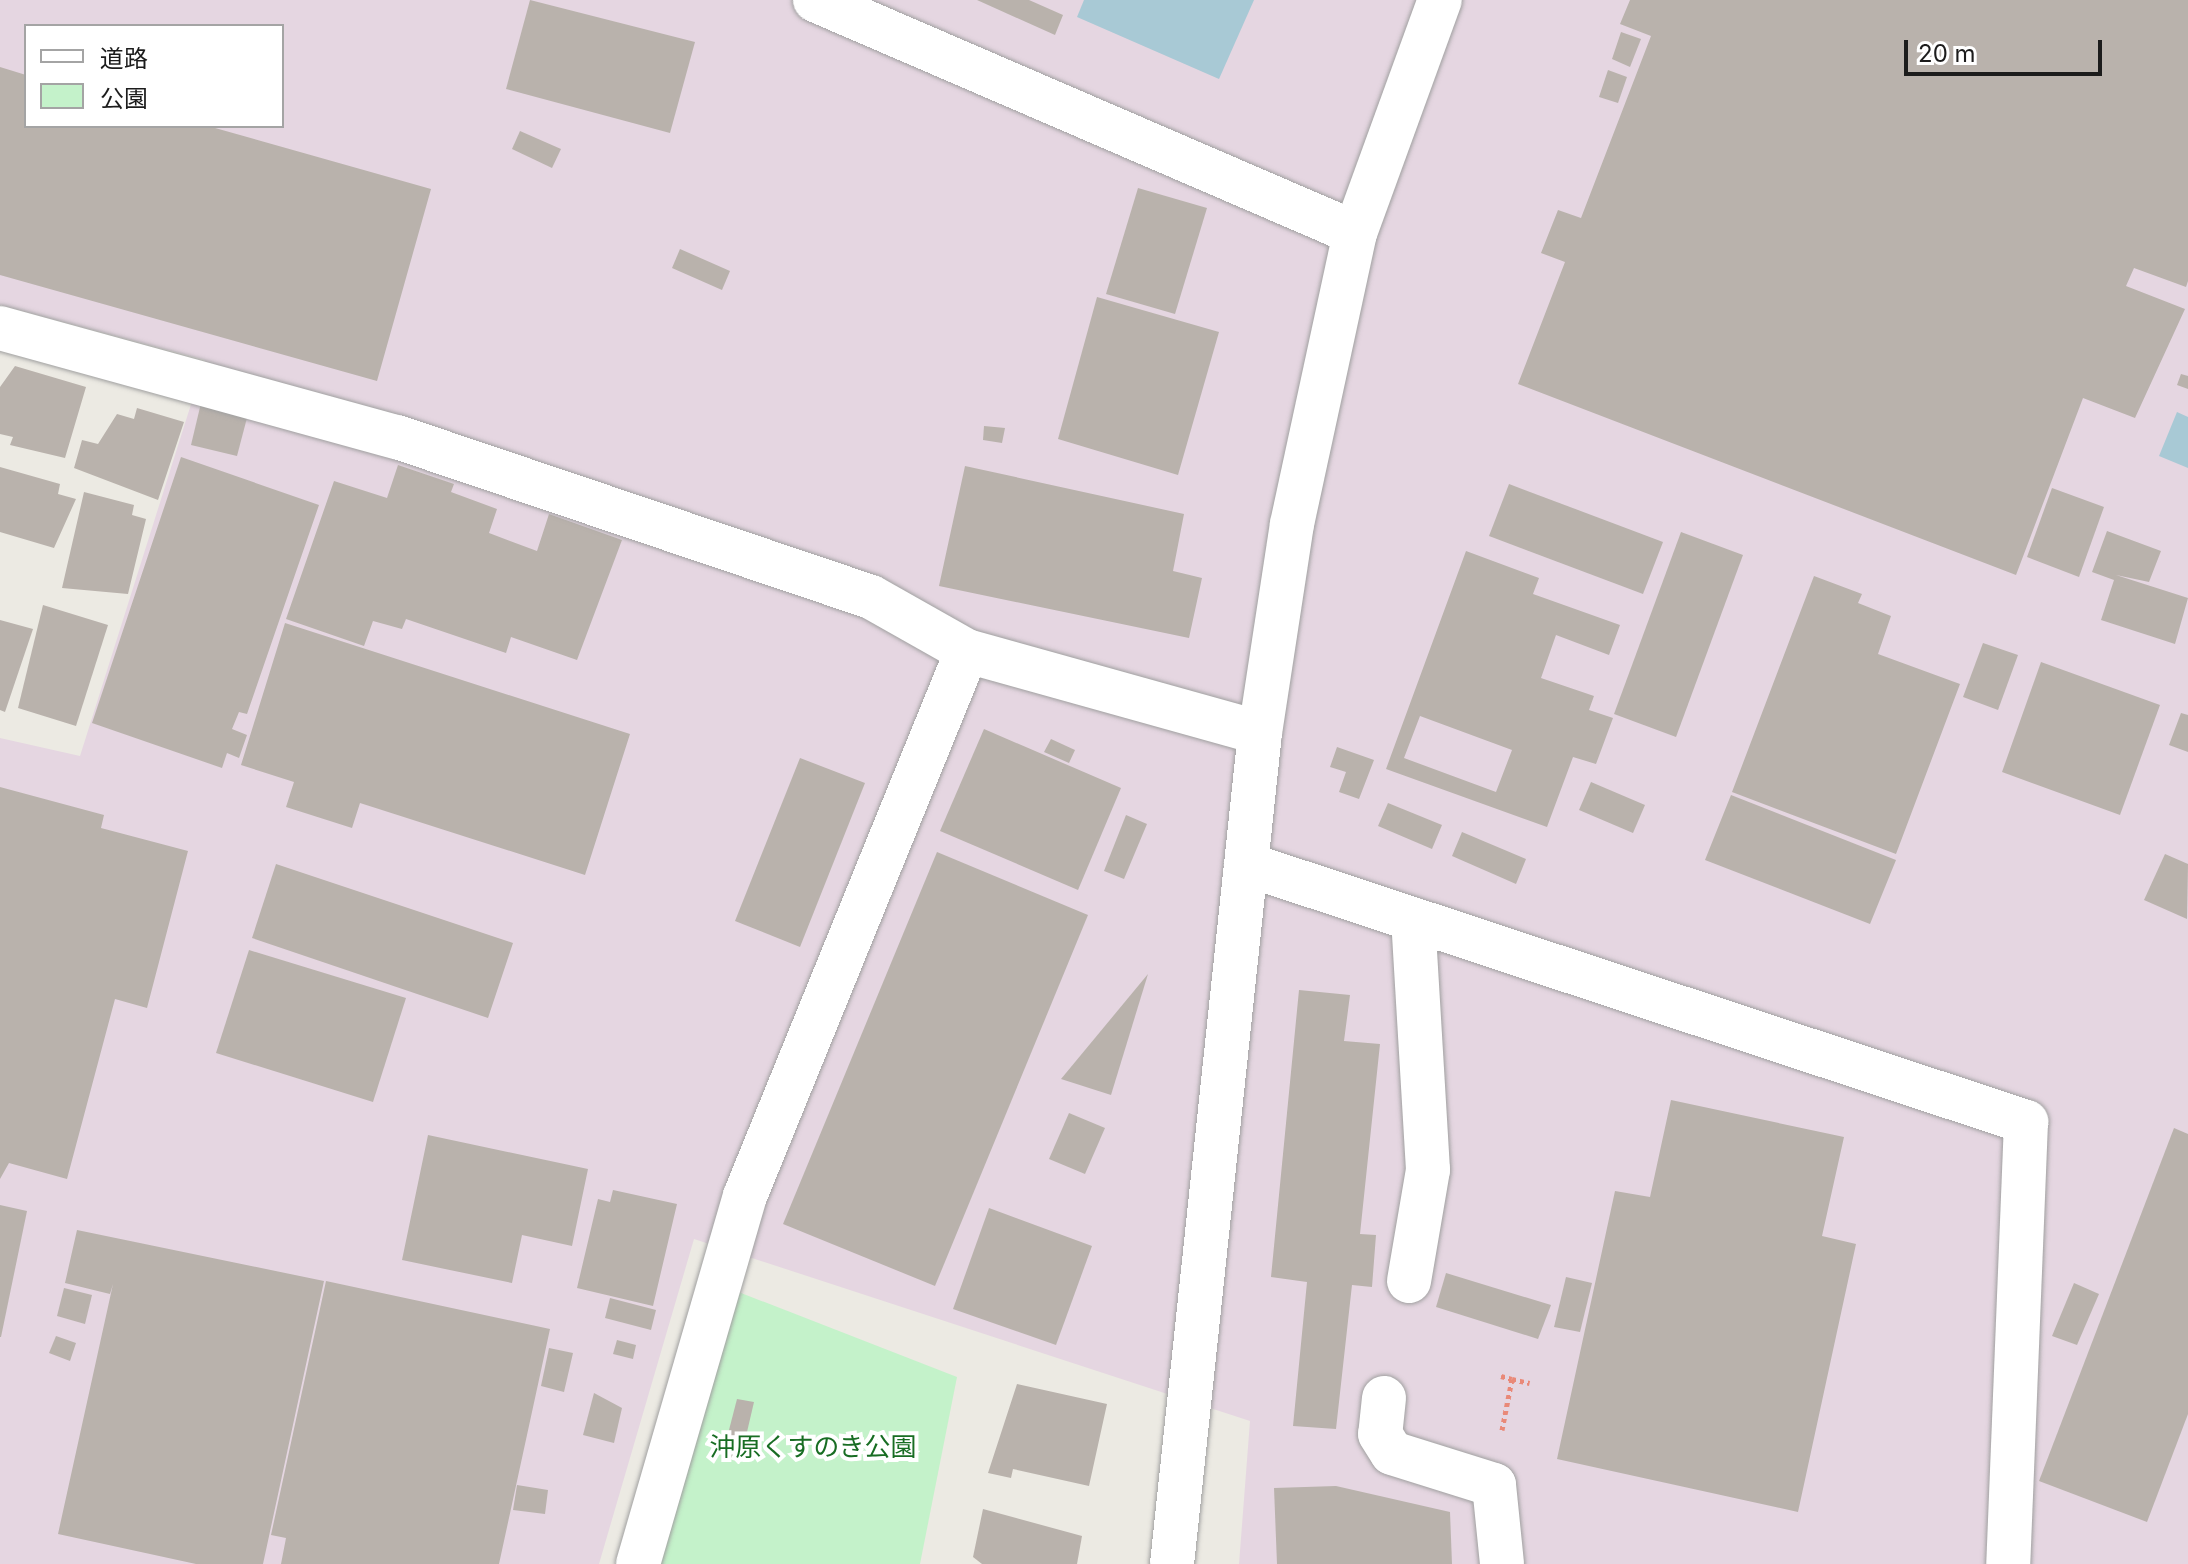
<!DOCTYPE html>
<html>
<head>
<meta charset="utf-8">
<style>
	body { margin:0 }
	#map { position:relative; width:2188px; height:1564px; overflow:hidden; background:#eceae3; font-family:Inter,"Noto Sans JP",sans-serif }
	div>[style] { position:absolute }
	.industrial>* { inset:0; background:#e5d6e1 }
	.park>* { inset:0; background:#c4f2ca }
	.water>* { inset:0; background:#a8c9d5 }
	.building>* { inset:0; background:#b9b2ac }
	.path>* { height:5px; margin-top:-2.5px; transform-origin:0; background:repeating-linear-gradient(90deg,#e98978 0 4px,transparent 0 8px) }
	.roads { filter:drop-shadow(0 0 2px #a0a0a0) drop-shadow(0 0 2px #a0a0a0) }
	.minor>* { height:44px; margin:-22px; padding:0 22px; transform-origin:22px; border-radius:22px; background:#fff }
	span { translate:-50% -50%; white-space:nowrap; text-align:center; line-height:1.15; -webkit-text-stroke:8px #fff; paint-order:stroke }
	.park-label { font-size:26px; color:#186d23 }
	.legend { position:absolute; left:24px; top:24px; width:260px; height:104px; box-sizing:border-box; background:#fff; border:2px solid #a4a4a4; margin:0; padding:10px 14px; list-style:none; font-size:24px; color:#1c1c1c }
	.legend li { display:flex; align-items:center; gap:16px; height:40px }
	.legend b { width:40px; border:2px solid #a4a4a4 }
	.scale { position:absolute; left:1904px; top:40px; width:198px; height:36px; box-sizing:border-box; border:4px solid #1c1c1c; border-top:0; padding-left:10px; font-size:24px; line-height:28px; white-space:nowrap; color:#1c1c1c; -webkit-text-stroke:6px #fff; paint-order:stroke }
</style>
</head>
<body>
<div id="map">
	<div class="industrial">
		<div style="clip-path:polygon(evenodd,0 0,2188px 0,2188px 1564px,1239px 1564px,1250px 1421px,694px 1239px,599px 1564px,0 1564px,0 738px,80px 756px,205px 360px,0 305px,0 0,26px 26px,282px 26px,282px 126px,26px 126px,26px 26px)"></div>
	</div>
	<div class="park">
		<div style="clip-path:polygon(736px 1291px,957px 1377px,920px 1564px,659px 1564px)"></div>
	</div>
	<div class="water">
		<div style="clip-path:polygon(1084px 0,1254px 0,1219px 79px,1077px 17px)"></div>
		<div style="clip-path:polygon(2177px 412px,2188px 417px,2188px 468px,2159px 456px)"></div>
	</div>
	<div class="building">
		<div style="clip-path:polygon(530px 0,695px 42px,670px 133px,506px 89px)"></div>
		<div style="clip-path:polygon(977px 0,1029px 0,1063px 15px,1055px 35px)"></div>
		<div style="clip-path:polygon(1630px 0,2188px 0,2188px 281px,2186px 287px,2134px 268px,2126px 286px,2185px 309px,2135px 418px,2083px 398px,2016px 575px,1518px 384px,1565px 262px,1541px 253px,1558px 210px,1581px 218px,1651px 36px,1620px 24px)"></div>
		<div style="clip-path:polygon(1621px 32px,1641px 39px,1630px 67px,1612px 59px)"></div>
		<div style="clip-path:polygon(0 67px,26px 75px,26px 126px,208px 126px,431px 189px,377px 381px,0 275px)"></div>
		<div style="clip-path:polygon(1608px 70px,1627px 77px,1618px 103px,1599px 97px)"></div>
		<div style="clip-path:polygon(520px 131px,561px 149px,552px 168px,512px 149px)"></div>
		<div style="clip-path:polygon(1138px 188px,1207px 208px,1175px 314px,1106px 294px)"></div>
		<div style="clip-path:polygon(680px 249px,730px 271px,722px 290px,672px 268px)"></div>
		<div style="clip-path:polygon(1097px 297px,1219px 332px,1178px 475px,1058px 439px)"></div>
		<div style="clip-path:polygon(15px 366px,86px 387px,65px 458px,10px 445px,13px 437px,0 434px,0 387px)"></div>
		<div style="clip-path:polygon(2181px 374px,2188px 376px,2188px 389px,2177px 385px)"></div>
		<div style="clip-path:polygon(201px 403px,248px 414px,237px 456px,191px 445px)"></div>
		<div style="clip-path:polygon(137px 408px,184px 422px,158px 500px,74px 468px,82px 440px,98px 444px,117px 414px,134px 419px)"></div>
		<div style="clip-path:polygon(984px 426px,1005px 428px,1002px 443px,983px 440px)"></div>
		<div style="clip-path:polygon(181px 457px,319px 505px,247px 714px,239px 712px,232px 729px,247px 735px,239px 758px,227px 753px,222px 768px,92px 723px)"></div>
		<div style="clip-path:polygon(398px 465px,454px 484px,451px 492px,497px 509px,489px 533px,537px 551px,549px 514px,622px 540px,577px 660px,511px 637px,506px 653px,406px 619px,402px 629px,373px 621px,364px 646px,286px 619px,334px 481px,387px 498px)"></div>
		<div style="clip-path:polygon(965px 466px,1184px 514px,1173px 571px,1202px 578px,1189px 638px,939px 586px)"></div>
		<div style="clip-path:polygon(0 467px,60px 484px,58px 494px,76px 499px,54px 548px,0 532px)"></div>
		<div style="clip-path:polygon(1509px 484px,1663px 542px,1643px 594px,1489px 536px)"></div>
		<div style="clip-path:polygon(2052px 488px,2104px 507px,2079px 577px,2027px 557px)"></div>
		<div style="clip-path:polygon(84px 492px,134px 505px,132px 515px,146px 519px,128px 594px,62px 588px)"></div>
		<div style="clip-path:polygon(2107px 531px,2161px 551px,2149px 582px,2116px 575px,2188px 598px,2175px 644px,2101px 620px,2114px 580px,2092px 572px)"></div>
		<div style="clip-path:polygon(1681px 532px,1743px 555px,1676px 737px,1614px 714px)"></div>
		<div style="clip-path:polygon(evenodd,1466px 551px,1539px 578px,1533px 594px,1620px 625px,1609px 655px,1556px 635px,1541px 678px,1594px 696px,1589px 710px,1613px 718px,1596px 764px,1573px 757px,1547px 827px,1386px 769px,1466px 551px,1420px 716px,1512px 750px,1496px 792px,1404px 758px,1420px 716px)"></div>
		<div style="clip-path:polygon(1814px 576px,1862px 594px,1858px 603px,1891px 616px,1878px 654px,1960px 684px,1896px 854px,1732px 792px)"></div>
		<div style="clip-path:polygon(43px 605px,108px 625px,76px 726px,18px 708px)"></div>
		<div style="clip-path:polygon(0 620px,33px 629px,5px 712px,0 710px)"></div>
		<div style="clip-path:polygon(285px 623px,630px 734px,585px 875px,360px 803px,352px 828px,286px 807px,294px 782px,241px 765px)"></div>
		<div style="clip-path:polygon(1983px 643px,2018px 655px,1998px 710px,1963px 697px)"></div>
		<div style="clip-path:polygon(2041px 662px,2160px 705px,2120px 815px,2002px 772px)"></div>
		<div style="clip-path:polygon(2181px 713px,2188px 715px,2188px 752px,2169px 745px)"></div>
		<div style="clip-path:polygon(984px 729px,1121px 788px,1078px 890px,940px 831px)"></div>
		<div style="clip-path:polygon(1051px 739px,1075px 750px,1069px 763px,1044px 752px)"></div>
		<div style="clip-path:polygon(1337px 747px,1374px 760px,1359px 799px,1339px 792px,1346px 772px,1330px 767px)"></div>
		<div style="clip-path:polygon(800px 758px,865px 783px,800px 947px,735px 921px)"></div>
		<div style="clip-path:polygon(1591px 782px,1645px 805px,1633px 833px,1579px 810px)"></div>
		<div style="clip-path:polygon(0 787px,104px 815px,101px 828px,188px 851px,147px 1008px,115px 999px,67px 1179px,9px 1163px,0 1179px)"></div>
		<div style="clip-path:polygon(1731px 795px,1896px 860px,1870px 924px,1705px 860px)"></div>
		<div style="clip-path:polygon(1388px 803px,1442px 825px,1432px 849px,1378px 826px)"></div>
		<div style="clip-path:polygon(1126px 815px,1147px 824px,1124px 879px,1104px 871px)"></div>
		<div style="clip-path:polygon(1462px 832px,1526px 859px,1516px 884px,1452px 856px)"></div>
		<div style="clip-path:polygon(937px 852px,1088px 915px,935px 1286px,783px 1224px)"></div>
		<div style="clip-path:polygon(2165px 854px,2188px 864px,2187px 919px,2144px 900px)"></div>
		<div style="clip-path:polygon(276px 864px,513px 943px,488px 1018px,252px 938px)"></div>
		<div style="clip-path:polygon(249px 950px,406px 998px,373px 1102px,216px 1053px)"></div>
		<div style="clip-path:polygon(1148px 974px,1111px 1095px,1061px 1079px)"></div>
		<div style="clip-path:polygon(1299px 990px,1350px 995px,1344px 1041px,1380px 1044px,1360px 1234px,1376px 1235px,1372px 1287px,1352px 1285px,1336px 1429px,1293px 1426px,1307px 1282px,1271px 1277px)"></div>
		<div style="clip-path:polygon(1671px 1100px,1844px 1137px,1822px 1236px,1856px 1244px,1798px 1512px,1557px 1459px,1615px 1191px,1650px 1197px)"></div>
		<div style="clip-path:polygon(1069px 1113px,1105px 1128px,1085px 1174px,1049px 1159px)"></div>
		<div style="clip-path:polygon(2174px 1128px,2188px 1134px,2188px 1414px,2147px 1522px,2039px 1481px)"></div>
		<div style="clip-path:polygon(428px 1135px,588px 1169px,572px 1246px,522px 1235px,512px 1283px,402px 1260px)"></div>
		<div style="clip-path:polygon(613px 1190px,677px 1204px,653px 1306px,577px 1288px,598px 1199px,610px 1202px)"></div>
		<div style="clip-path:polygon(0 1205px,27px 1211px,1px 1337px,0 1337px)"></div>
		<div style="clip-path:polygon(989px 1208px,1092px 1246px,1056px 1345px,953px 1309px)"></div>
		<div style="clip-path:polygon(77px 1230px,324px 1281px,263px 1564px,196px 1564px,58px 1534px,113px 1284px,110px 1294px,65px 1283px)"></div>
		<div style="clip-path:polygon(1446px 1273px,1551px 1305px,1538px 1339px,1436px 1307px)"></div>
		<div style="clip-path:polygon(1566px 1277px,1592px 1283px,1580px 1332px,1554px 1327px)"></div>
		<div style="clip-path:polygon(326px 1281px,550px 1329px,499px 1564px,281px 1564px,286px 1538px,271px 1535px)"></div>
		<div style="clip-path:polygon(2074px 1283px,2099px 1294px,2077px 1345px,2052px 1336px)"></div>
		<div style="clip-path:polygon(64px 1288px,92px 1295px,85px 1324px,57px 1316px)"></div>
		<div style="clip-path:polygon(610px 1298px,656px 1310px,651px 1330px,605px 1318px)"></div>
		<div style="clip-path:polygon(56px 1336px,76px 1343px,70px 1361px,49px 1353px)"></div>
		<div style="clip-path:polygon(617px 1340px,636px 1345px,633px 1359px,613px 1354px)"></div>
		<div style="clip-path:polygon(549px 1348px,573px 1353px,564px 1392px,541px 1386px)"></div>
		<div style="clip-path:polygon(1017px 1384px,1107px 1404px,1089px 1486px,1013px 1469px,1011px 1478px,988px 1473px)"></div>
		<div style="clip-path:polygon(594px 1393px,622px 1408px,614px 1443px,583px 1435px)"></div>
		<div style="clip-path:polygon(737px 1399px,754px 1402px,740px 1462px,722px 1457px)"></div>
		<div style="clip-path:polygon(517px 1485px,548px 1490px,545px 1514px,513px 1510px)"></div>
		<div style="clip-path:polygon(1336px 1486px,1450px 1512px,1452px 1564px,1277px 1564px,1274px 1488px)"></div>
		<div style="clip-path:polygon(983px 1509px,1082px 1536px,1077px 1564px,982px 1564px,973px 1557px)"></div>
	</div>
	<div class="path">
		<div style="left:1501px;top:1376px;width:11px;rotate:15deg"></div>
		<div style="left:1512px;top:1379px;width:52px;rotate:101.1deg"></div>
		<div style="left:1512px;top:1379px;width:18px;rotate:13deg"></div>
	</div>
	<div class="roads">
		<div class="minor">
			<div style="left:815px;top:0;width:588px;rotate:23.34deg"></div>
			<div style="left:0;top:328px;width:412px;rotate:15.4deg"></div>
			<div style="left:397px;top:437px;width:500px;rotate:18.65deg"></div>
			<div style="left:871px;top:597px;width:110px;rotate:29.4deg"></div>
			<div style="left:967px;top:651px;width:304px;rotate:15.6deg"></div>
			<div style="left:1246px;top:864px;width:822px;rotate:18.3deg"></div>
			<div style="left:2026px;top:1122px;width:442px;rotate:92.3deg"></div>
			<div style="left:1409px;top:1281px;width:113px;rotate:-80.3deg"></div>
			<div style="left:1428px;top:1170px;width:251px;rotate:-93.4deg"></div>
			<div style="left:1384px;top:1398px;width:36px;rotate:96deg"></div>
			<div style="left:1380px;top:1434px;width:22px;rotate:58deg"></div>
			<div style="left:1392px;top:1453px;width:107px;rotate:17.4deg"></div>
			<div style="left:1494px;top:1485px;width:79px;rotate:84.2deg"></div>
			<div style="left:638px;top:1564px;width:383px;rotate:-73.8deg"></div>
			<div style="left:745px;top:1196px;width:588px;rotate:-67.84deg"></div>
			<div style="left:1172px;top:1564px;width:836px;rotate:-83.96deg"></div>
			<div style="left:1260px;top:733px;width:211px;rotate:-81.3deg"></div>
			<div style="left:1292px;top:524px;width:298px;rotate:-77.8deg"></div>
			<div style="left:1355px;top:233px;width:248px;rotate:-70deg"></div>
		</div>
	</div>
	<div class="park-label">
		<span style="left:813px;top:1447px">沖原くすのき公園</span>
	</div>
	<ul class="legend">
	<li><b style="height:10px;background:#fff"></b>道路</li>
	<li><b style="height:22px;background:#c4f2ca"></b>公園</li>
	</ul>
	<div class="scale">20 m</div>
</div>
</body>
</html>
